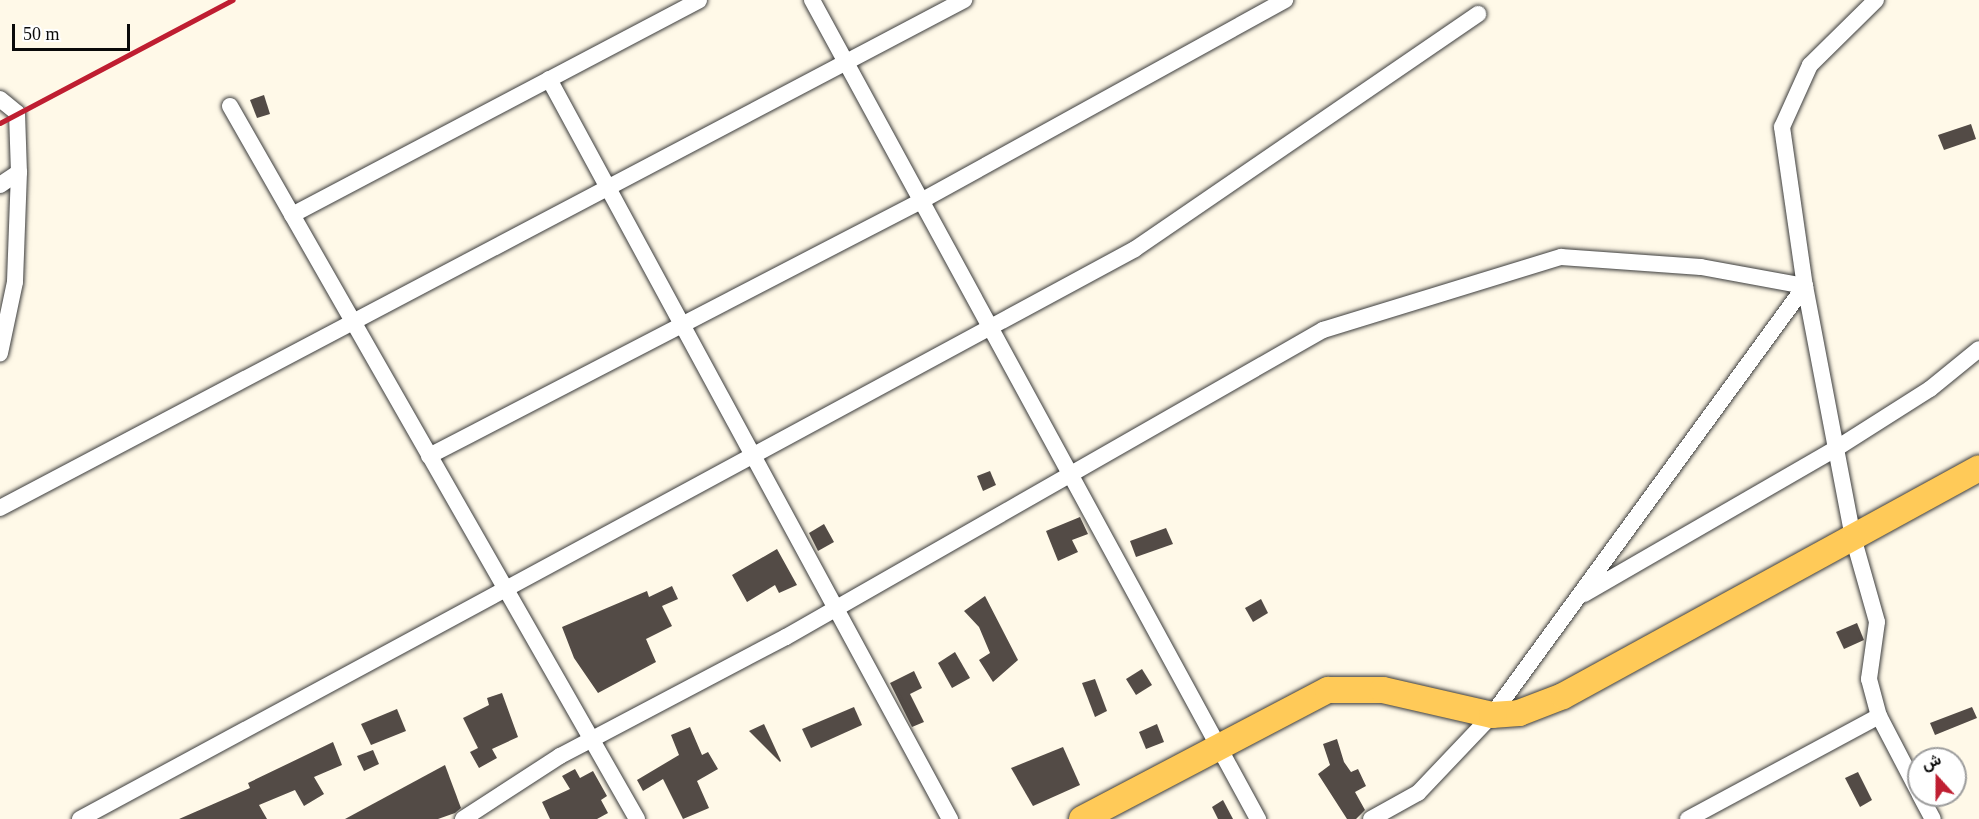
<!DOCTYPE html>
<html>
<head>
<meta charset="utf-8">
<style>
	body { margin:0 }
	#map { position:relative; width:1979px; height:819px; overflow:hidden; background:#fff9e8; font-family:"Times New Roman",Vazirmatn,serif }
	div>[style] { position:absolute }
	.building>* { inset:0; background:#534b46 }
	.roads { filter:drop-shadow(0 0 2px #3d3d3d) drop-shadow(0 0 2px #3d3d3d) }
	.minor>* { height:16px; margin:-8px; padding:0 8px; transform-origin:8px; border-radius:8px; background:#fff }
	.primary>* { height:26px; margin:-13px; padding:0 13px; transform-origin:13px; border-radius:13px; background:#ffca58 }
	.rail>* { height:4.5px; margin:-2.25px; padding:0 2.25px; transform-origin:2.25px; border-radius:2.25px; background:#bf1e31 }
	span { translate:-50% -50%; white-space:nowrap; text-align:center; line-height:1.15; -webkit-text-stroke:6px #fff; paint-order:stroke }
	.north { position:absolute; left:1907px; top:747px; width:60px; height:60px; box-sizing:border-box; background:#fff; border:2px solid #9d9d9d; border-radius:50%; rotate:339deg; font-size:16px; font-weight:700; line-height:24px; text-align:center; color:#0a0a0a }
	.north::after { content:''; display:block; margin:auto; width:21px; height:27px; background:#bf1e31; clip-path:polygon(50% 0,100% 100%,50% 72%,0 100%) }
	.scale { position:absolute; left:12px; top:24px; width:118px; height:27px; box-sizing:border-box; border:3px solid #0a0a0a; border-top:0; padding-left:8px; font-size:18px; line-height:21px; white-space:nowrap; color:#0a0a0a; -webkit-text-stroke:4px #fff; paint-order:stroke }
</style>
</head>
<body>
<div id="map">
	<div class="building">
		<div style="clip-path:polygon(264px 95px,270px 114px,257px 118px,250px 100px)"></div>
		<div style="clip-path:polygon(1971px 124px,1976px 139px,1944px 150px,1938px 135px)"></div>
		<div style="clip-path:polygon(990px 471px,996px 485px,983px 491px,977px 476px)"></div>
		<div style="clip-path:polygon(1080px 517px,1088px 534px,1072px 540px,1078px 552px,1058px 561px,1046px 531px)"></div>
		<div style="clip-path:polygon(824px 524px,834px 542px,818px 551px,809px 533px)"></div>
		<div style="clip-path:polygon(1166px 528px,1173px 544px,1136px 557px,1130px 541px)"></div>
		<div style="clip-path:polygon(777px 549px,797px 585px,779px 593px,775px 585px,747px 602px,732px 575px)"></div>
		<div style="clip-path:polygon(672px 586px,678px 599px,662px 606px,672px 626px,646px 639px,656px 662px,598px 693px,574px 658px,562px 627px,647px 591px,649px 597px)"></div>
		<div style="clip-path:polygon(985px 596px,1018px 660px,993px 682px,979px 660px,990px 653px,979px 627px,964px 611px)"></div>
		<div style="clip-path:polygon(1261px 599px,1268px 613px,1253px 622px,1245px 608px)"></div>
		<div style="clip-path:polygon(1857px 623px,1864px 640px,1844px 649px,1836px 632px)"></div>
		<div style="clip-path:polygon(955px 652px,970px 678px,952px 688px,938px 663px)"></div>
		<div style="clip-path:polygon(1142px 669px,1152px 685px,1136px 695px,1126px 679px)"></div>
		<div style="clip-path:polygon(914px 671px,922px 688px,910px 694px,924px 722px,912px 727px,890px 683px)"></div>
		<div style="clip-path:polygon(1095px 679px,1107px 711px,1095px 717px,1082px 683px)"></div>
		<div style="clip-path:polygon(502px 693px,518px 737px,492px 749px,497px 758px,479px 768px,470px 752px,478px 748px,463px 718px,489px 705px,487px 698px)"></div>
		<div style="clip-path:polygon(854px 707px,862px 725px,811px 748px,802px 729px)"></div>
		<div style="clip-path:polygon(1972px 707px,1977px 718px,1935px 735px,1930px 723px)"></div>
		<div style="clip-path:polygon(397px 709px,406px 731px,371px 745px,361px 724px)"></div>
		<div style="clip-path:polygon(764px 724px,781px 761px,780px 762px,749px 731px)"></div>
		<div style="clip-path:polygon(1157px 724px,1164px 742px,1146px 749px,1139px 732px)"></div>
		<div style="clip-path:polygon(690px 727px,702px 755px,708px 752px,718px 769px,697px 781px,709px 808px,683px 819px,663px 779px,643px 791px,637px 780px,679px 755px,671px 735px)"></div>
		<div style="clip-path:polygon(1337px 739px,1344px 762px,1351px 772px,1358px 769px,1366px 786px,1355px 792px,1365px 810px,1356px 819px,1347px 819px,1318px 774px,1330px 765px,1323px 744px)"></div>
		<div style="clip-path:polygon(333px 742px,342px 765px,314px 777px,324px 794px,304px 806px,295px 790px,259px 805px,267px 819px,179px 819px,250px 788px,248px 783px)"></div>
		<div style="clip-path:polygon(1063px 747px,1080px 785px,1033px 806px,1011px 768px)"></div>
		<div style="clip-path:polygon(373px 750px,379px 764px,364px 771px,357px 756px)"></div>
		<div style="clip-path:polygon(445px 765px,461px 808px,455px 813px,438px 819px,345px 819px)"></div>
		<div style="clip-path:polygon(575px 769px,580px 778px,593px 771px,607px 796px,601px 800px,608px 813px,597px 819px,550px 819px,542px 802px,570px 789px,562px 776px)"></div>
		<div style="clip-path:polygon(1858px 772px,1872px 800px,1860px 807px,1845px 778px)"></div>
		<div style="clip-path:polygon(1223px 800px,1233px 819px,1218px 819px,1212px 807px)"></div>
	</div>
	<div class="roads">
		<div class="minor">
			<div style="left:812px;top:0;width:933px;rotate:61.43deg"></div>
			<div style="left:1876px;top:0;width:93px;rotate:135.4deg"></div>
			<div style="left:1810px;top:65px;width:68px;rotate:114.3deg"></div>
			<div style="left:1782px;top:127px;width:161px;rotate:81.8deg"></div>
			<div style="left:1805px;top:286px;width:256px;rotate:79.2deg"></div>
			<div style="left:1853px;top:537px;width:88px;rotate:74.2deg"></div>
			<div style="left:1877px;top:622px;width:58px;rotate:98deg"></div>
			<div style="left:1869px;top:679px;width:38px;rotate:75deg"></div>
			<div style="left:1879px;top:716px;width:87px;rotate:62.5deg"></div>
			<div style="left:549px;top:79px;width:842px;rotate:61.55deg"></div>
			<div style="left:0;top:99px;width:22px;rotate:39deg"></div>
			<div style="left:17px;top:113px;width:59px;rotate:88.1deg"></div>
			<div style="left:19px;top:172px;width:110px;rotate:92.1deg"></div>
			<div style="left:15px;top:282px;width:73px;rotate:101.9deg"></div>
			<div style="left:230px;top:106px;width:821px;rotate:60.28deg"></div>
			<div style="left:0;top:185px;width:23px;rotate:-34deg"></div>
			<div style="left:292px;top:215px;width:460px;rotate:-27.8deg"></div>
			<div style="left:429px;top:456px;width:554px;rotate:-27.4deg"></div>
			<div style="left:921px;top:201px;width:416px;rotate:-28.9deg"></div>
			<div style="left:0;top:508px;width:1090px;rotate:-27.79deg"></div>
			<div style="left:1584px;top:594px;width:292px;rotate:-30deg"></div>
			<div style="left:1837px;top:448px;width:110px;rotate:-32.4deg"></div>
			<div style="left:1930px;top:389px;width:63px;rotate:-39.2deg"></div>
			<div style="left:1920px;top:795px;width:27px;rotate:62deg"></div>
			<div style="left:80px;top:819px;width:1199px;rotate:-28.38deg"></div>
			<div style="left:1135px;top:249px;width:416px;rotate:-34.4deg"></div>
			<div style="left:463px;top:819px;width:116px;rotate:-33deg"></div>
			<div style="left:560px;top:756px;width:255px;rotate:-27.8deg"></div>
			<div style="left:786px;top:637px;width:619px;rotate:-29.76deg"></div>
			<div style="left:1323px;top:330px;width:249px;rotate:-17.1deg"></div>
			<div style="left:1561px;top:257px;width:140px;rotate:4.1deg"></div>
			<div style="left:1701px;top:267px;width:106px;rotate:10.4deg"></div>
			<div style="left:1371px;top:819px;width:54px;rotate:-29deg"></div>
			<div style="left:1418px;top:793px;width:108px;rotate:-46.5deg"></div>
			<div style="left:1492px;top:715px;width:531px;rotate:-53.89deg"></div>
			<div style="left:1688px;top:819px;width:217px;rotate:-28.3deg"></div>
		</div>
		<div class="primary">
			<div style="left:1082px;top:819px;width:278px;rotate:-27.7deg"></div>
			<div style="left:1328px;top:690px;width:55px"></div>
			<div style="left:1383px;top:690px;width:112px;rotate:12.9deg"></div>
			<div style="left:1492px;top:715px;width:27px;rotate:-4deg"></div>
			<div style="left:1519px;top:713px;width:47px;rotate:-21.1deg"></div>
			<div style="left:1563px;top:696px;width:474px;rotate:-28.7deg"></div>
		</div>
	</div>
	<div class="rail">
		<div style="left:0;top:123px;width:263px;rotate:-27.9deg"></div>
	</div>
	<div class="north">ش</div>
	<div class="scale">50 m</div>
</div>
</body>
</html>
